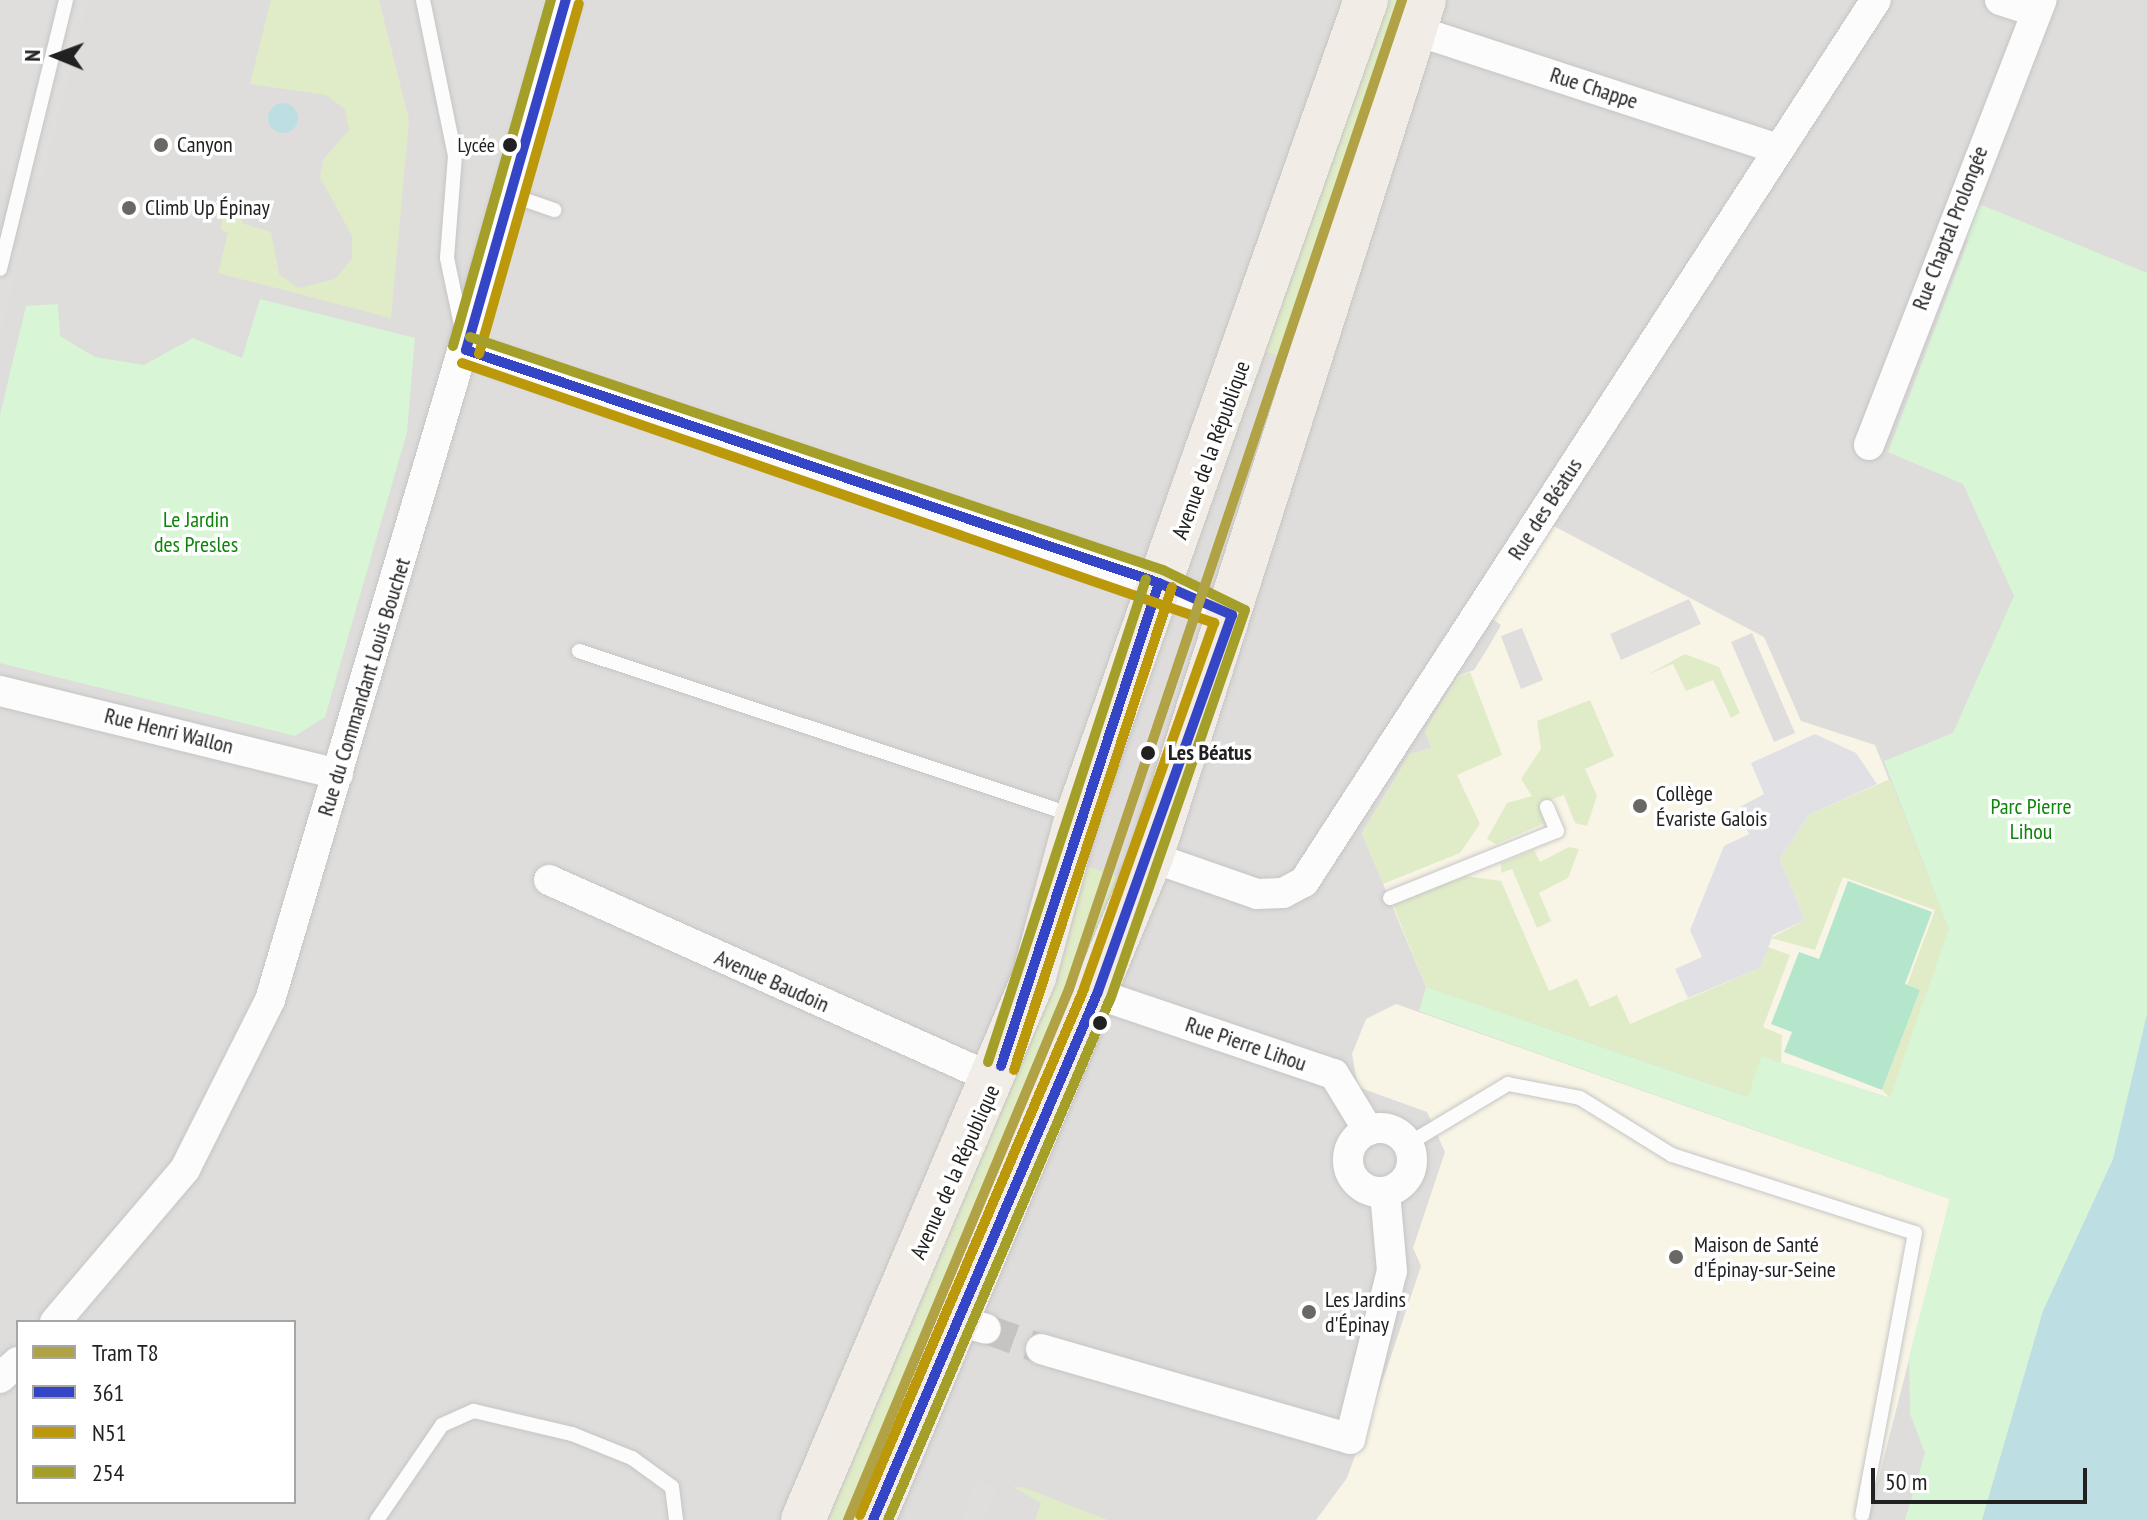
<!DOCTYPE html>
<html>
<head>
<meta charset="utf-8">
<style>
	body { margin:0 }
	#map { position:relative; width:2147px; height:1520px; overflow:hidden; background:#efedea; font-family:"PT Sans Narrow",sans-serif }
	div>[style] { position:absolute }
	.residential>* { inset:0; background:#dedddb }
	.education>* { inset:0; background:#f8f5e6 }
	.grass>* { inset:0; background:#e0ecc8 }
	.park>* { inset:0; background:#d8f5d6 }
	.pitch>* { inset:0; background:#b4e6cc }
	.parking>* { inset:0; background:#dfdedd }
	.plaza>* { inset:0; background:#e1e0e4 }
	.water>* { inset:0; background:#bddfe3 }
	.round { border-radius:50% }
	.street-tunnel>* { height:30px; margin-top:-15px; transform-origin:0; background:repeating-linear-gradient(90deg,#c6c4c2 0 30px,transparent 0 45px) }
	.roads { filter:drop-shadow(0 0 2px #c6c5c4) drop-shadow(0 0 2px #c6c5c4) }
	.lane>* { height:14px; margin:-7px; padding:0 7px; transform-origin:7px; border-radius:7px; background:#fdfcfc }
	.street>* { height:30px; margin:-15px; padding:0 15px; transform-origin:15px; border-radius:15px; background:#fdfcfc }
	.street>.ring { margin:-15px; padding:0; box-sizing:content-box; background:none; border:30px solid #fdfcfc; border-radius:50% }
	.primary>* { height:44px; margin:-22px; padding:0 22px; transform-origin:22px; border-radius:22px; background:#f2ece6 }
	.bus-1>* { height:10px; margin:-5px; padding:0 5px; transform-origin:5px; border-radius:5px; background:#3445c6 }
	.bus-2>* { height:10px; margin:-5px; padding:0 5px; transform-origin:5px; border-radius:5px; background:#bc990b }
	.bus-3>* { height:10px; margin:-5px; padding:0 5px; transform-origin:5px; border-radius:5px; background:#a39f28 }
	.tram-1>* { height:10px; margin:-5px; padding:0 5px; transform-origin:5px; border-radius:5px; background:#b1a245 }
	.dots>* { width:22px; height:22px; translate:-50% -50%; box-sizing:border-box; border:4px solid #fff; border-radius:50% }
	span { translate:-50% -50%; white-space:nowrap; text-align:center; line-height:1.15; -webkit-text-stroke:7px #fff; paint-order:stroke }
	.bus-label { font-size:20px; color:#212121 }
	.right { translate:-100% -50%; text-align:right }
	.street-label { font-size:22px; color:#212121 }
	.poi-label { font-size:22px; color:#212121 }
	.left { translate:0 -50%; text-align:left }
	.park-label { font-size:22px; color:#0c8509 }
	.stop-label { font-size:22px; color:#212121; font-weight:700 }
	.legend { position:absolute; left:16px; top:1320px; width:280px; height:184px; box-sizing:border-box; background:#fff; border:2px solid #a6a6a6; margin:0; padding:10px 14px; list-style:none; font-size:24px; color:#212121 }
	.legend li { display:flex; align-items:center; gap:16px; height:40px }
	.legend b { width:40px; border:2px solid #a6a6a6 }
	.north { position:absolute; left:16px; top:16px; width:80px; height:80px; -webkit-text-stroke:6px #fff; paint-order:stroke; rotate:271deg; font-size:22px; font-weight:700; line-height:32px; text-align:center; color:#212121 }
	.north::after { content:''; display:block; margin:auto; width:28px; height:36px; background:#212121; clip-path:polygon(50% 0,100% 100%,50% 72%,0 100%) }
	.scale { position:absolute; left:1871px; top:1468px; width:216px; height:36px; box-sizing:border-box; border:4px solid #212121; border-top:0; padding-left:10px; font-size:24px; line-height:28px; white-space:nowrap; color:#212121; -webkit-text-stroke:6px #fff; paint-order:stroke }
</style>
</head>
<body>
<div id="map">
	<div class="residential">
		<div style="clip-path:polygon(evenodd,0 0,2147px 0,2147px 1014px,1982px 1520px,0 1520px,0 0,18px 1322px,294px 1322px,294px 1502px,18px 1502px,18px 1322px)"></div>
	</div>
	<div class="education">
		<div style="clip-path:polygon(1548px 523px,1764px 637px,1801px 721px,1875px 745px,1949px 929px,1890px 1098px,1761px 1056px,1426px 987px,1362px 833px,1410px 754px,1432px 748px,1425px 731px,1458px 676px,1474px 670px,1489px 646px,1501px 625px,1488px 616px)"></div>
		<div style="clip-path:polygon(1396px 1004px,1950px 1199px,1868px 1520px,1316px 1520px,1347px 1478px,1388px 1365px,1421px 1266px,1413px 1248px,1445px 1152px,1427px 1112px,1358px 1087px,1352px 1054px,1366px 1019px)"></div>
	</div>
	<div class="grass">
		<div style="clip-path:polygon(271px 0,379px 0,409px 120px,391px 318px,218px 273px,228px 232px,221px 230px,224px 198px,244px 224px,271px 232px,279px 274px,298px 288px,335px 279px,352px 259px,352px 236px,320px 177px,323px 160px,349px 130px,345px 109px,326px 95px,250px 84px)"></div>
		<div style="clip-path:polygon(1381px 0,1409px 0,1301px 364px,1264px 351px)"></div>
		<div style="clip-path:polygon(1685px 654px,1719px 667px,1740px 713px,1731px 718px,1713px 680px,1686px 691px,1673px 664px,1647px 675px)"></div>
		<div style="clip-path:polygon(1470px 672px,1502px 755px,1457px 775px,1480px 824px,1460px 853px,1383px 884px,1362px 833px,1410px 754px,1432px 748px,1425px 731px,1458px 677px)"></div>
		<div style="clip-path:polygon(1590px 700px,1614px 756px,1585px 769px,1597px 796px,1587px 826px,1575px 823px,1564px 795px,1539px 804px,1545px 823px,1496px 844px,1487px 839px,1507px 803px,1532px 796px,1521px 779px,1541px 749px,1537px 721px)"></div>
		<div style="clip-path:polygon(1890px 779px,1949px 929px,1890px 1098px,1882px 1090px,1920px 990px,1907px 985px,1935px 910px,1843px 877px,1815px 950px,1771px 938px,1805px 920px,1780px 859px,1809px 815px)"></div>
		<div style="clip-path:polygon(1569px 847px,1579px 849px,1568px 878px,1539px 893px,1551px 921px,1537px 928px,1512px 869px,1501px 873px,1501px 863px,1534px 850px,1540px 862px)"></div>
		<div style="clip-path:polygon(1078px 863px,1126px 879px,859px 1520px,819px 1520px)"></div>
		<div style="clip-path:polygon(1465px 876px,1501px 881px,1549px 991px,1577px 979px,1590px 1007px,1617px 995px,1630px 1024px,1760px 968px,1768px 947px,1790px 955px,1763px 1027px,1782px 1035px,1781px 1063px,1761px 1056px,1749px 1097px,1426px 987px,1393px 905px)"></div>
		<div style="clip-path:polygon(1013px 1487px,1022px 1487px,1108px 1520px,1035px 1520px,1041px 1503px)"></div>
	</div>
	<div class="park">
		<div style="clip-path:polygon(1974px 202px,2147px 273px,2147px 1014px,2113px 1159px,2043px 1311px,1982px 1520px,1905px 1520px,1925px 1453px,1910px 1414px,1909px 1357px,1950px 1199px,1419px 1011px,1426px 987px,1748px 1097px,1761px 1056px,1890px 1098px,1949px 929px,1884px 761px,1953px 733px,2014px 596px,1963px 484px,1888px 452px,1968px 241px,1961px 235px)"></div>
		<div style="clip-path:polygon(260px 299px,415px 338px,407px 432px,325px 717px,295px 736px,0 663px,0 415px,26px 306px,58px 304px,60px 336px,95px 357px,144px 365px,193px 338px,242px 358px)"></div>
	</div>
	<div class="pitch">
		<div style="clip-path:polygon(1848px 881px,1932px 912px,1905px 984px,1920px 990px,1882px 1090px,1784px 1052px,1792px 1032px,1771px 1024px,1799px 952px,1819px 959px)"></div>
	</div>
	<div class="parking">
		<div style="clip-path:polygon(0 0,88px 0,43px 178px,0 168px)"></div>
		<div style="clip-path:polygon(0 246px,21px 251px,0 338px)"></div>
		<div style="clip-path:polygon(1689px 599px,1701px 624px,1621px 660px,1610px 634px)"></div>
		<div style="clip-path:polygon(1522px 628px,1543px 680px,1521px 689px,1501px 636px)"></div>
		<div style="clip-path:polygon(1752px 633px,1795px 733px,1774px 742px,1731px 642px)"></div>
		<div style="clip-path:polygon(976px 1480px,997px 1487px,985px 1520px,962px 1520px)"></div>
	</div>
	<div class="plaza">
		<div style="clip-path:polygon(1815px 734px,1856px 753px,1877px 784px,1809px 815px,1780px 859px,1805px 920px,1773px 935px,1760px 968px,1688px 998px,1675px 969px,1702px 957px,1690px 930px,1724px 846px,1749px 834px,1738px 808px,1764px 794px,1751px 763px)"></div>
	</div>
	<div class="water">
		<div class="round" style="left:268px;top:103px;width:30px;height:30px"></div>
		<div style="clip-path:polygon(2147px 1014px,2147px 1520px,1982px 1520px,2043px 1311px,2113px 1159px)"></div>
	</div>
	<div class="street-tunnel">
		<div style="left:986px;top:1329px;width:59px;rotate:20deg"></div>
	</div>
	<div class="roads">
		<div class="lane">
			<div style="left:423px;top:0;width:159px;rotate:78.4deg"></div>
			<div style="left:455px;top:156px;width:102px;rotate:94.5deg"></div>
			<div style="left:447px;top:258px;width:74px;rotate:78.2deg"></div>
			<div style="left:511px;top:195px;width:46px;rotate:19.2deg"></div>
			<div style="left:0;top:269px;width:277px;rotate:-76.2deg"></div>
			<div style="left:579px;top:651px;width:521px;rotate:18.37deg"></div>
			<div style="left:1390px;top:898px;width:180px;rotate:-21.9deg"></div>
			<div style="left:1557px;top:831px;width:26px;rotate:-113deg"></div>
			<div style="left:1408px;top:1144px;width:117px;rotate:-31deg"></div>
			<div style="left:1508px;top:1084px;width:73px;rotate:11deg"></div>
			<div style="left:1580px;top:1098px;width:108px;rotate:31.8deg"></div>
			<div style="left:1672px;top:1155px;width:255px;rotate:17.8deg"></div>
			<div style="left:1915px;top:1233px;width:287px;rotate:100.6deg"></div>
			<div style="left:377px;top:1520px;width:115px;rotate:-55.6deg"></div>
			<div style="left:442px;top:1425px;width:35px;rotate:-24deg"></div>
			<div style="left:474px;top:1411px;width:101px;rotate:13.2deg"></div>
			<div style="left:572px;top:1434px;width:65px;rotate:21.8deg"></div>
			<div style="left:632px;top:1458px;width:49px;rotate:35.9deg"></div>
			<div style="left:672px;top:1487px;width:33px;rotate:83deg"></div>
		</div>
		<div class="street">
			<div style="left:2000px;top:0;width:38px;rotate:18deg"></div>
			<div style="left:1414px;top:30px;width:379px;rotate:18.1deg"></div>
			<div style="left:466px;top:350px;width:731px;rotate:18.58deg"></div>
			<div style="left:1159px;top:583px;width:80px;rotate:23.7deg"></div>
			<div style="left:1869px;top:445px;width:477px;rotate:-68.8deg"></div>
			<div style="left:0;top:691px;width:348px;rotate:13.8deg"></div>
			<div style="left:1151px;top:857px;width:112px;rotate:19.2deg"></div>
			<div style="left:1257px;top:894px;width:26px;rotate:-2deg"></div>
			<div style="left:1283px;top:893px;width:24px;rotate:-28deg"></div>
			<div style="left:1304px;top:882px;width:1051px;rotate:-57.04deg"></div>
			<div style="left:549px;top:880px;width:490px;rotate:24.1deg"></div>
			<div style="left:1097px;top:994px;width:250px;rotate:18.7deg"></div>
			<div style="left:1334px;top:1074px;width:66px;rotate:58.7deg"></div>
			<div class="ring" style="left:1348px;top:1128px;width:34px;height:34px"></div>
			<div style="left:955px;top:1320px;width:32px;rotate:16deg"></div>
			<div style="left:55px;top:1322px;width:201px;rotate:-49.6deg"></div>
			<div style="left:185px;top:1169px;width:189px;rotate:-63.3deg"></div>
			<div style="left:270px;top:1000px;width:1043px;rotate:-73.51deg"></div>
			<div style="left:1041px;top:1349px;width:322px;rotate:16.2deg"></div>
			<div style="left:1350px;top:1439px;width:173px;rotate:-76deg"></div>
			<div style="left:1392px;top:1271px;width:79px;rotate:-95.1deg"></div>
			<div style="left:0;top:1378px;width:24px;rotate:-42deg"></div>
		</div>
		<div class="primary">
			<div style="left:803px;top:1520px;width:590px;rotate:-66.95deg"></div>
			<div style="left:1034px;top:977px;width:166px;rotate:-75deg"></div>
			<div style="left:1077px;top:817px;width:867px;rotate:-70.52deg"></div>
			<div style="left:873px;top:1520px;width:719px;rotate:-67.25deg"></div>
			<div style="left:1151px;top:857px;width:899px;rotate:-72.33deg"></div>
		</div>
	</div>
	<div class="bus-1">
		<div style="left:466px;top:350px;width:731px;rotate:18.58deg"></div>
		<div style="left:1159px;top:583px;width:80px;rotate:23.7deg"></div>
		<div style="left:1232px;top:615px;width:402px;rotate:109.6deg"></div>
		<div style="left:1097px;top:994px;width:572px;rotate:113.07deg"></div>
		<div style="left:466px;top:350px;width:364px;rotate:-74.1deg"></div>
		<div style="left:1001px;top:1066px;width:508px;rotate:-71.89deg"></div>
	</div>
	<div class="bus-2">
		<div style="left:479px;top:354px;width:364px;rotate:-74.1deg"></div>
		<div style="left:462px;top:363px;width:796px;rotate:19.07deg"></div>
		<div style="left:1214px;top:623px;width:388px;rotate:109.6deg"></div>
		<div style="left:1084px;top:989px;width:572px;rotate:113.07deg"></div>
		<div style="left:1014px;top:1070px;width:508px;rotate:-71.89deg"></div>
	</div>
	<div class="bus-3">
		<div style="left:470px;top:337px;width:731px;rotate:18.58deg"></div>
		<div style="left:1163px;top:570px;width:91px;rotate:26deg"></div>
		<div style="left:1245px;top:610px;width:412px;rotate:109.1deg"></div>
		<div style="left:1110px;top:999px;width:566px;rotate:113.08deg"></div>
		<div style="left:453px;top:346px;width:360px;rotate:-74.2deg"></div>
		<div style="left:988px;top:1062px;width:508px;rotate:-71.89deg"></div>
	</div>
	<div class="tram-1">
		<div style="left:848px;top:1520px;width:575px;rotate:-67.4deg"></div>
		<div style="left:1069px;top:989px;width:1044px;rotate:-71.39deg"></div>
	</div>
	<div class="dots">
		<div style="left:161px;top:145px;background:#696867"></div>
		<div style="left:510px;top:145px;background:#212121"></div>
		<div style="left:129px;top:208px;background:#696867"></div>
		<div style="left:1148px;top:753px;background:#212121"></div>
		<div style="left:1640px;top:806px;background:#696867"></div>
		<div style="left:1100px;top:1023px;background:#212121"></div>
		<div style="left:1676px;top:1257px;background:#696867"></div>
		<div style="left:1309px;top:1312px;background:#696867"></div>
	</div>
	<div class="bus-label">
		<span class="right" style="left:495px;top:145px">Lycée</span>
	</div>
	<div class="street-label">
		<span style="left:1594px;top:88px;rotate:18deg">Rue Chappe</span>
		<span style="left:1950px;top:228px;rotate:-69deg">Rue Chaptal Prolongée</span>
		<span style="left:1211px;top:450px;rotate:-70deg">Avenue de la République</span>
		<span style="left:1545px;top:509px;rotate:-57deg">Rue des Béatus</span>
		<span style="left:364px;top:687px;rotate:-73deg">Rue du Commandant Louis Bouchet</span>
		<span style="left:169px;top:731px;rotate:14deg">Rue Henri Wallon</span>
		<span style="left:772px;top:981px;rotate:24deg">Avenue Baudoin</span>
		<span style="left:1246px;top:1044px;rotate:19deg">Rue Pierre Lihou</span>
		<span style="left:955px;top:1172px;rotate:-66deg">Avenue de la République</span>
	</div>
	<div class="poi-label">
		<span class="left" style="left:177px;top:145px">Canyon</span>
		<span class="left" style="left:145px;top:208px">Climb Up Épinay</span>
		<span class="left" style="left:1656px;top:806px">Collège<br>Évariste Galois</span>
		<span class="left" style="left:1694px;top:1257px">Maison de Santé<br>d'Épinay-sur-Seine</span>
		<span class="left" style="left:1325px;top:1312px">Les Jardins<br>d'Épinay</span>
	</div>
	<div class="park-label">
		<span style="left:196px;top:532px">Le Jardin<br>des Presles</span>
		<span style="left:2031px;top:819px">Parc Pierre<br>Lihou</span>
	</div>
	<div class="stop-label">
		<span class="left" style="left:1168px;top:753px">Les Béatus</span>
	</div>
	<ul class="legend">
	<li><b style="height:10px;background:#b1a245"></b>Tram T8</li>
	<li><b style="height:10px;background:#3445c6"></b>361</li>
	<li><b style="height:10px;background:#bc990b"></b>N51</li>
	<li><b style="height:10px;background:#a39f28"></b>254</li>
	</ul>
	<div class="north">N</div>
	<div class="scale">50 m</div>
</div>
</body>
</html>
